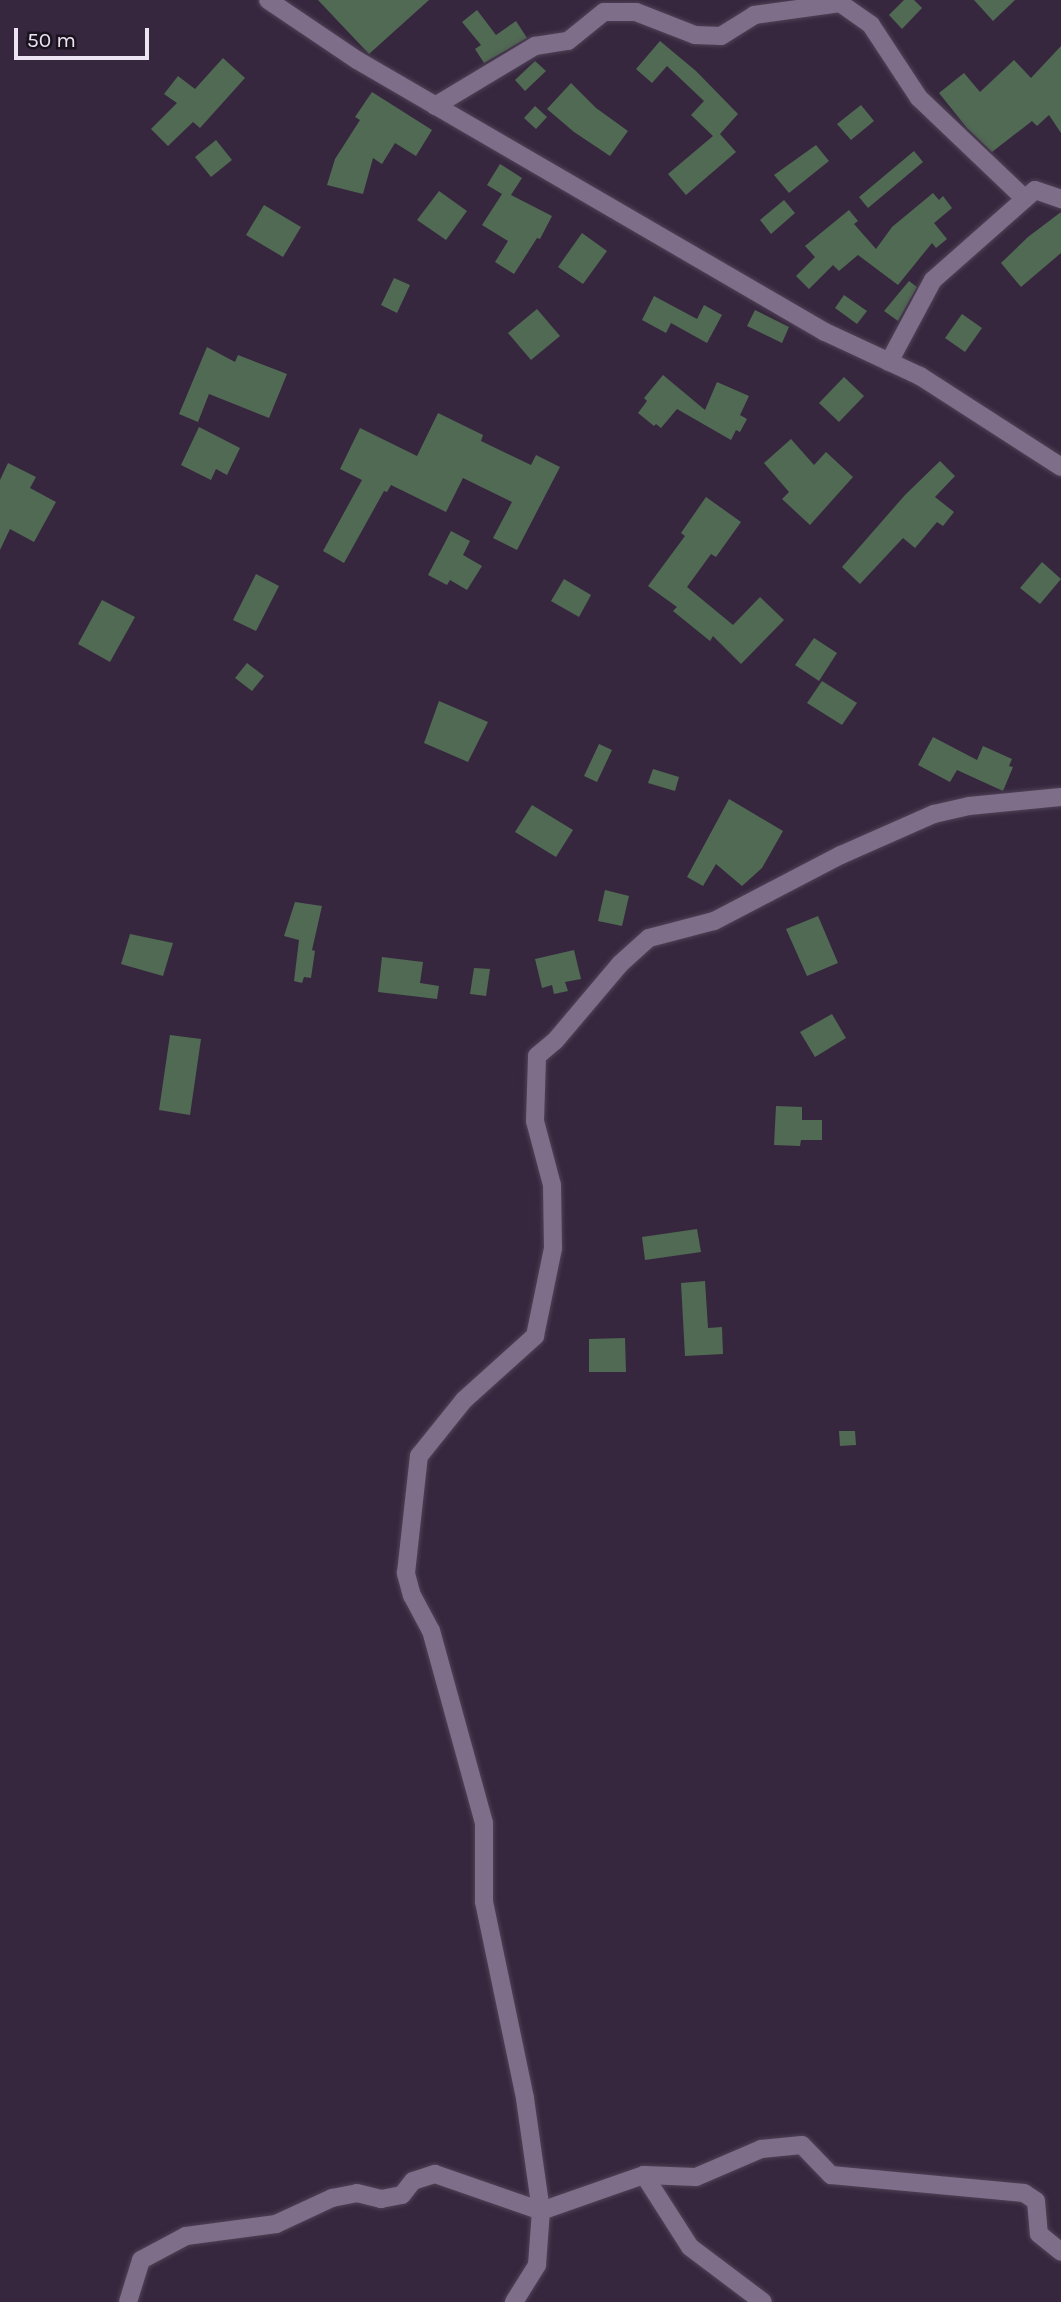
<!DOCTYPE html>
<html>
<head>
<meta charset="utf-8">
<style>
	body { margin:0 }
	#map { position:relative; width:1061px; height:2302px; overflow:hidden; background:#36273e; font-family:Karla,sans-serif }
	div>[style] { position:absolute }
	.building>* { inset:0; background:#516a54 }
	.roads { filter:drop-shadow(0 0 2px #4f4256) drop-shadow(0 0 2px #4f4256) }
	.street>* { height:18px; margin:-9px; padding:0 9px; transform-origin:9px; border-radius:9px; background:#7f6e89 }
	span { translate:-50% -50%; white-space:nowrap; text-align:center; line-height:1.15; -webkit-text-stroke:5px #1a131e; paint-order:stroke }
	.scale { position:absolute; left:14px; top:28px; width:135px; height:32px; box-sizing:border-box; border:4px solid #ede4f3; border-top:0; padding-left:9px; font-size:21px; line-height:24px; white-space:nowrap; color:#ede4f3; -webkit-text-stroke:5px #1a131e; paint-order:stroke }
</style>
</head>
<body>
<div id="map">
	<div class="building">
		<div style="clip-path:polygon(318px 0,429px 0,369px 54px)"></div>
		<div style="clip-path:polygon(904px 0,914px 0,922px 8px,902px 29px,889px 15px)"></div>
		<div style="clip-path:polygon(974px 0,1015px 0,993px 21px)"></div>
		<div style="clip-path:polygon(477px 10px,496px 35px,516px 21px,527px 38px,484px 63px,475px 49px,481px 45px,462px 22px)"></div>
		<div style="clip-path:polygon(660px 41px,696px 71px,738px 114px,720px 134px,736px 152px,686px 195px,668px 174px,713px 136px,691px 115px,704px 101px,667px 66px,652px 83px,636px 69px)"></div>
		<div style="clip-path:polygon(1061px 46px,1061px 133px,1049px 115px,1037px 126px,1032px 121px,992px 152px,967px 128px,939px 93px,964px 73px,980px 92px,1014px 60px,1031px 78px)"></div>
		<div style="clip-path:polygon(223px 58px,245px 78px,200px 128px,193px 122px,168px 146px,151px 129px,177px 103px,164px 94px,178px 76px,195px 89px)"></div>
		<div style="clip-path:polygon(535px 61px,546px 71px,525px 91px,515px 80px)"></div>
		<div style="clip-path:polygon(571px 83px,596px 108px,628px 131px,610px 156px,574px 132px,547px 109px)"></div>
		<div style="clip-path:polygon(372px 92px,432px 130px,416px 156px,395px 143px,382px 164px,373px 158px,363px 194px,327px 185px,335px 159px,360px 120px,355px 117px)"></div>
		<div style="clip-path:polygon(861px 105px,874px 121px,851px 140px,837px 124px)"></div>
		<div style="clip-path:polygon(535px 106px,547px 117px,536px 129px,524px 118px)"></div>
		<div style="clip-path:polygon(216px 140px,232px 160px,211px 177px,195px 157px)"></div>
		<div style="clip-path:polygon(816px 145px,829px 161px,789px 193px,774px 175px)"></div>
		<div style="clip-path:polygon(914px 151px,923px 162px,868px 208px,859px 197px)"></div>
		<div style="clip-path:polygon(500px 164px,522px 178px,511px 195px,552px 216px,540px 239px,537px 238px,514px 274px,495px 262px,508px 241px,482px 225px,502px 194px,487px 185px)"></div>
		<div style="clip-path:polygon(439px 191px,467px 211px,446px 240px,417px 220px)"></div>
		<div style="clip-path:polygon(933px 193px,939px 200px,943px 196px,952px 208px,934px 223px,947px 239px,936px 248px,932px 243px,898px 285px,858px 255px,839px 271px,833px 265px,809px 289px,796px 276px,815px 257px,805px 246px,849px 210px,858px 221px,854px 224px,876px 249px,892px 227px)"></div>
		<div style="clip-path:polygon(784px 200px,795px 213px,771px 234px,760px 220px)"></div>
		<div style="clip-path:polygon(264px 205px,301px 227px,283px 257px,246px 235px)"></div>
		<div style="clip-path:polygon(1061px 212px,1061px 253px,1021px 287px,1001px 263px,1028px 237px)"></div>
		<div style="clip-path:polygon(582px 233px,607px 251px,583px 284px,558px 267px)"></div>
		<div style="clip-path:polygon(394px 278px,410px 285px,397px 313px,381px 305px)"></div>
		<div style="clip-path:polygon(909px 281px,917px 287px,898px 321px,884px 311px)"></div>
		<div style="clip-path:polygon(844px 295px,867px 311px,857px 324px,835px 308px)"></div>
		<div style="clip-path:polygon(654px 296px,697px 319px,704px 305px,722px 315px,707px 343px,671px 323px,666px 333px,642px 320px)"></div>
		<div style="clip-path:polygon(537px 309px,560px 336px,531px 360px,508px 333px)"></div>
		<div style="clip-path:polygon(755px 310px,789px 327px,782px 343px,747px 326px)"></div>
		<div style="clip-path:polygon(962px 314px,982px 328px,965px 352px,945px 338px)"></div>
		<div style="clip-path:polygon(207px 347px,235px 362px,238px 355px,287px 374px,269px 418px,209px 394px,198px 422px,179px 414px)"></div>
		<div style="clip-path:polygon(663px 375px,705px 410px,717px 382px,749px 396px,740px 415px,747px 419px,740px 432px,736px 430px,731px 440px,677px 409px,661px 428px,656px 424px,654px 426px,638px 413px,647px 401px,644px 398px)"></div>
		<div style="clip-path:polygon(844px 377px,864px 396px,839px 422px,819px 403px)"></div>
		<div style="clip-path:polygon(438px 413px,483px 435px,481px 441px,531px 465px,536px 455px,560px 467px,517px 550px,493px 538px,512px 502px,463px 478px,446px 512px,391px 485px,387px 492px,384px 491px,344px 563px,323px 551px,362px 480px,340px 469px,360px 428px,417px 456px)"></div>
		<div style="clip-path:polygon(199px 427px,240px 448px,227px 475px,216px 469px,211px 480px,181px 465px)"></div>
		<div style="clip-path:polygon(791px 439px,814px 465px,826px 452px,853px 477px,810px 525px,782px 499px,789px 492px,764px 463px)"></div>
		<div style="clip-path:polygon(940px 461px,955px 476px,935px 497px,954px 512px,943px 526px,937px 522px,915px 548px,903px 538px,860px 584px,842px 567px,905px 495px)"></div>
		<div style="clip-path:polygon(8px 463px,36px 477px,30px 488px,56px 502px,34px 542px,10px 529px,0 550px,0 480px)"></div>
		<div style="clip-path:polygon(706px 497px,741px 522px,716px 557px,711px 554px,687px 587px,733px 625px,760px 597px,784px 620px,741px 664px,713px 636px,710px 641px,673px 611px,677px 607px,648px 586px,685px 536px,681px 533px)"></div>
		<div style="clip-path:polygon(451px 531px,470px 541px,463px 555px,482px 566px,467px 590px,450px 580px,447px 585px,428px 575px)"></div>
		<div style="clip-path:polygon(1042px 562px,1061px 579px,1040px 604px,1020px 588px)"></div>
		<div style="clip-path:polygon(256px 574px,279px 586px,256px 631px,233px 620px)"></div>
		<div style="clip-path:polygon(564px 579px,591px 595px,579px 617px,551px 601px)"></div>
		<div style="clip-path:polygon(102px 600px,135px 617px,110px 662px,78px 644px)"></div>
		<div style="clip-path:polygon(814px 638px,837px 653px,819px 681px,795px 665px)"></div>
		<div style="clip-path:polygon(247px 663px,264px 676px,252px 691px,235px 678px)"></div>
		<div style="clip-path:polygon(822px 681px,857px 703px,842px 725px,807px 703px)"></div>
		<div style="clip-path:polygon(439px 701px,488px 722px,468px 762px,424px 743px)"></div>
		<div style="clip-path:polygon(933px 737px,977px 760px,983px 746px,1012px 759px,1009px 766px,1013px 767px,1003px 791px,957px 770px,950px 782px,918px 765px)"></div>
		<div style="clip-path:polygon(599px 744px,612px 750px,597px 782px,584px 776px)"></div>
		<div style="clip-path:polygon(653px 769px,679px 777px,675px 791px,648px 783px)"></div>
		<div style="clip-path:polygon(729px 799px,783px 831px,762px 868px,742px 886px,716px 864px,703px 886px,687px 877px)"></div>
		<div style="clip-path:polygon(532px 805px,573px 830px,556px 857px,515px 832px)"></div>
		<div style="clip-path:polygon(605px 890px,629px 896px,622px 926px,598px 921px)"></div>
		<div style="clip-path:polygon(295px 902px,322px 906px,312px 950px,315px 951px,311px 978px,304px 977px,302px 983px,294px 981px,299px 940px,284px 936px)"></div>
		<div style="clip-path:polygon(818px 916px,838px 963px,807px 976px,786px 929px)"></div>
		<div style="clip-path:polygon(130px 934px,173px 943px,163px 976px,121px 964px)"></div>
		<div style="clip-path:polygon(574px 950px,581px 979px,565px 982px,568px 991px,554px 994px,552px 985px,542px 988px,535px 959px)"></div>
		<div style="clip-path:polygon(382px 957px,423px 962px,420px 983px,439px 986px,437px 999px,378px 992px)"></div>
		<div style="clip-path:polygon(474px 968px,490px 969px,486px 996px,470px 994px)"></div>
		<div style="clip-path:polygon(832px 1014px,846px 1038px,815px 1057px,800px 1032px)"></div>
		<div style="clip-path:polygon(170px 1035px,201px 1039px,190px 1115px,159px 1110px)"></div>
		<div style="clip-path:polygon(776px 1106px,802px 1107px,802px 1120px,822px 1120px,822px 1140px,801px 1140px,800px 1146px,774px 1145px)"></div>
		<div style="clip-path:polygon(697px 1229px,701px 1252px,645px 1260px,642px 1237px)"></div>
		<div style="clip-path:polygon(705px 1281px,708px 1328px,722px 1327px,723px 1354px,685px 1356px,681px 1283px)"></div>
		<div style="clip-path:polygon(625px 1338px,626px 1372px,589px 1372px,589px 1339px)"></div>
		<div style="clip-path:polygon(839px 1431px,855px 1431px,856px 1445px,840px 1446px)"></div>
	</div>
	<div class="roads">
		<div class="street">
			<div style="left:268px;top:0;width:107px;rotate:34deg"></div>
			<div style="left:357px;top:60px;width:541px;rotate:30.17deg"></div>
			<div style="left:825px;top:332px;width:105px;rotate:24.9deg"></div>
			<div style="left:920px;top:376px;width:168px;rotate:32.8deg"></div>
			<div style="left:435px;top:106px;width:117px;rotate:-31deg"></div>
			<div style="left:535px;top:46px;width:33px;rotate:-9deg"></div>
			<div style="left:568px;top:41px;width:46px;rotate:-38.9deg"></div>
			<div style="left:604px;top:12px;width:32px"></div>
			<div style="left:636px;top:12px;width:63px;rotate:21.3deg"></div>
			<div style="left:695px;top:35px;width:26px;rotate:2deg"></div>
			<div style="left:721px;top:36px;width:39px;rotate:-32deg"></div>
			<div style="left:754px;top:15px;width:87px;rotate:-7.9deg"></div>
			<div style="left:840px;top:3px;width:38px;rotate:35deg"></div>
			<div style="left:871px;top:25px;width:87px;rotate:56.7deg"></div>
			<div style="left:919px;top:98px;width:146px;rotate:43.6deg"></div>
			<div style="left:889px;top:362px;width:93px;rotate:-61.8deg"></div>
			<div style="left:933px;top:280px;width:136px;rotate:-41.4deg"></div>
			<div style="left:1035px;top:190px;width:28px;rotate:19deg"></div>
			<div style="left:644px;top:2175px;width:85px;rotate:57.4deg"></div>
			<div style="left:690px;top:2247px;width:91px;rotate:37deg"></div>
			<div style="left:128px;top:2302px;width:44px;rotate:-72.8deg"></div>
			<div style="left:141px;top:2260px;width:51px;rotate:-28.1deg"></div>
			<div style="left:186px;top:2236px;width:91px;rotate:-7.6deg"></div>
			<div style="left:276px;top:2224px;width:62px;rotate:-24.9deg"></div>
			<div style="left:332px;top:2198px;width:25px;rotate:-11deg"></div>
			<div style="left:357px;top:2193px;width:25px;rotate:14deg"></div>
			<div style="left:381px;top:2199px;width:21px;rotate:-11deg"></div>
			<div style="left:402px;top:2195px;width:18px;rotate:-52deg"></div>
			<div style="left:413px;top:2181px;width:23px;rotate:-18deg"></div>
			<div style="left:435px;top:2174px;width:112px;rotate:19.2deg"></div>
			<div style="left:541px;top:2211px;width:109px;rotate:-19.3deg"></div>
			<div style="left:644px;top:2175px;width:52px;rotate:2.2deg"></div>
			<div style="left:696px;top:2177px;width:71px;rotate:-23.3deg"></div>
			<div style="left:761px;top:2149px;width:41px;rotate:-5.6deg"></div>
			<div style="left:802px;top:2145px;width:42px;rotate:46deg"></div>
			<div style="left:831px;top:2175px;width:194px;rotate:5.3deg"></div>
			<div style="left:1024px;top:2193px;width:14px;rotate:34deg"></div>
			<div style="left:1036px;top:2201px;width:33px;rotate:85deg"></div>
			<div style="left:1039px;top:2234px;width:28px;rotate:39deg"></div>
			<div style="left:514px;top:2302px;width:44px;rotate:-58.1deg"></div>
			<div style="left:537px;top:2265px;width:54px;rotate:-85.8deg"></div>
			<div style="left:541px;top:2211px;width:114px;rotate:-98.1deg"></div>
			<div style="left:525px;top:2098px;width:200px;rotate:-101.8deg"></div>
			<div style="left:484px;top:1902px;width:79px;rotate:-90deg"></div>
			<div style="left:484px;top:1823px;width:199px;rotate:-105.4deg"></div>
			<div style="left:431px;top:1631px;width:40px;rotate:-118deg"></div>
			<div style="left:412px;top:1596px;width:24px;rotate:-105deg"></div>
			<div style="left:406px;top:1573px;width:118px;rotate:-83.7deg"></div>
			<div style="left:419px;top:1456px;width:72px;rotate:-51.2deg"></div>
			<div style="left:464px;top:1400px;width:96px;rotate:-42deg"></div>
			<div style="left:535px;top:1336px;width:90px;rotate:-78.4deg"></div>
			<div style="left:553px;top:1248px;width:63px;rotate:-90.9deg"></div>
			<div style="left:552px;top:1185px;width:66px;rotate:-104.9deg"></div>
			<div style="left:535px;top:1121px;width:65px;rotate:-88.2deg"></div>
			<div style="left:537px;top:1056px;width:23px;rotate:-40deg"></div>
			<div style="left:555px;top:1041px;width:101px;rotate:-49.8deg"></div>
			<div style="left:620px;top:964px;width:39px;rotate:-42deg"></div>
			<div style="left:649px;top:938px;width:67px;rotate:-14.7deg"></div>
			<div style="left:714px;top:921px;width:143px;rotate:-27.5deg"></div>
			<div style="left:841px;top:855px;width:102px;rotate:-23.8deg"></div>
			<div style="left:934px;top:814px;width:36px;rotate:-13deg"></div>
			<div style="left:969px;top:806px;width:92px;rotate:-5.6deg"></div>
		</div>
	</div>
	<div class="scale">50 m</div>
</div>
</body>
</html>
